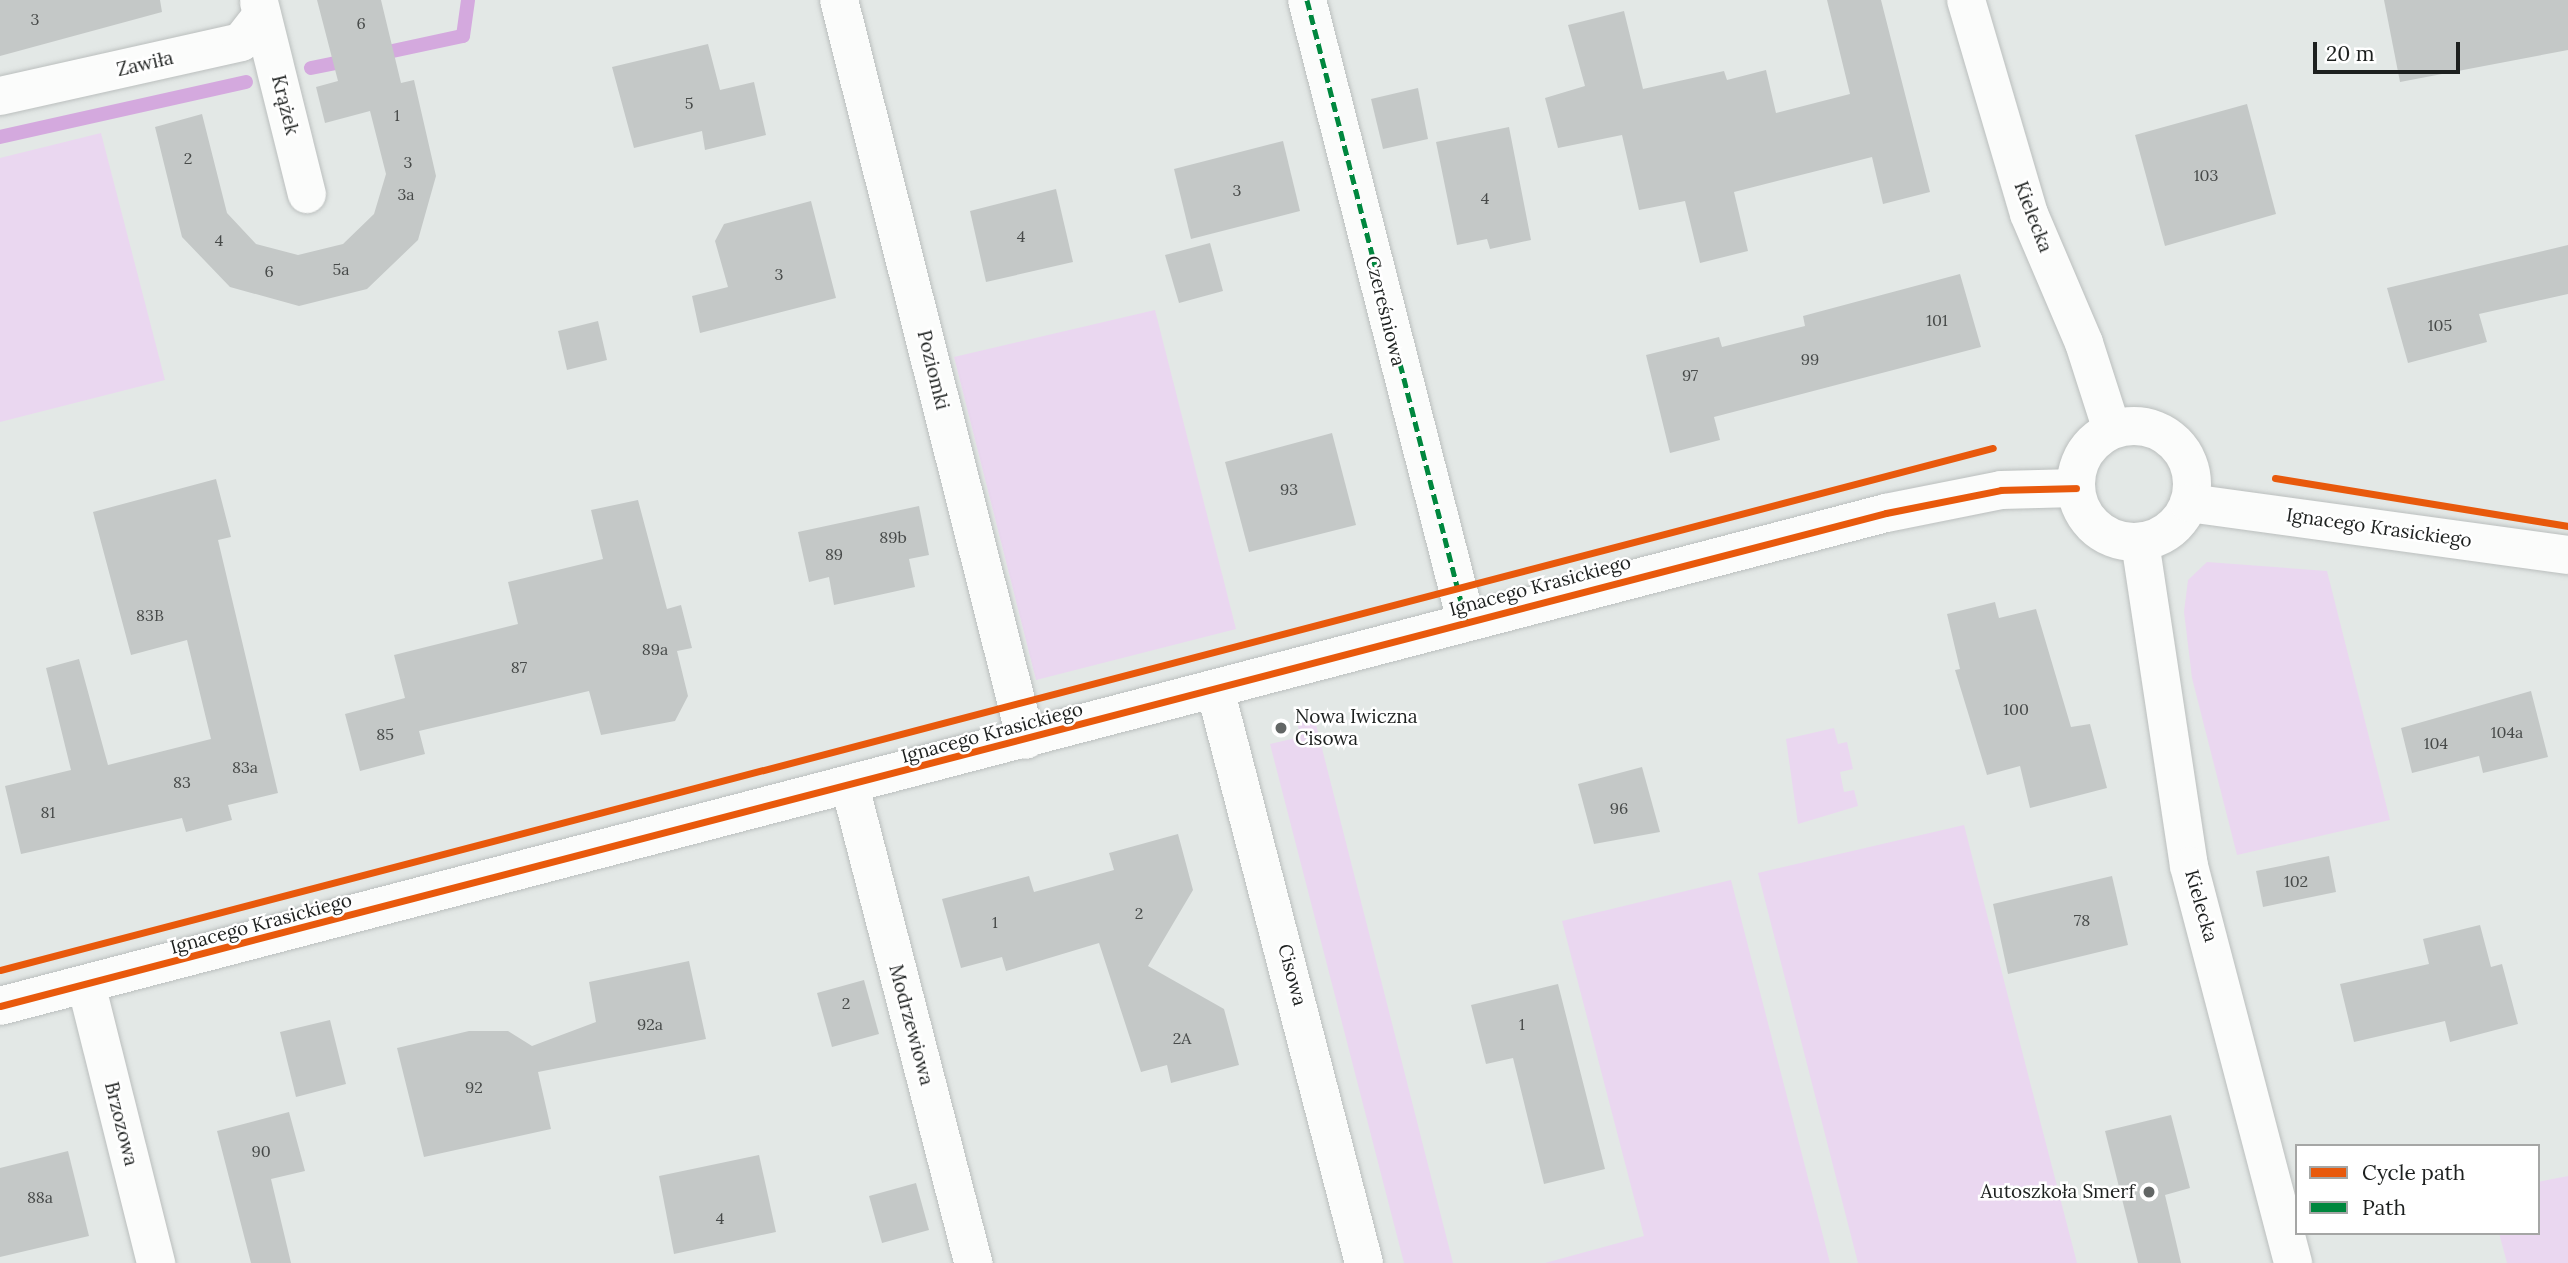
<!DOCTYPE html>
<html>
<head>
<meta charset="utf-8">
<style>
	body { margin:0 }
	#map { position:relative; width:2568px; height:1263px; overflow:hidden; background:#e3e8e6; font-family:Lora,serif }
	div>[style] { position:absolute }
	.green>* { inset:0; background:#ead7f0 }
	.stream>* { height:14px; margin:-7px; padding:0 7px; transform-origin:7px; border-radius:7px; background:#d4a9de }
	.building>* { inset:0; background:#c4c8c7 }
	.roads { filter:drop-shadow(0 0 2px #bbbfbe) drop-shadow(0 0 2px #bbbfbe) }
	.street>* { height:38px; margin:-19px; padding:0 19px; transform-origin:19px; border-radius:19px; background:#fbfcfb }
	.secondary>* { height:38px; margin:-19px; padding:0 19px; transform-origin:19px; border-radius:19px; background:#fbfcfb }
	.secondary>.ring { margin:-19px; padding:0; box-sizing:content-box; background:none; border:38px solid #fbfcfb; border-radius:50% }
	.quiet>* { height:5px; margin-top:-2.5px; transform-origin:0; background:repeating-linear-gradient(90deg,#00873e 0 10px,transparent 0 15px) }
	.cycleway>* { height:7px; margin:-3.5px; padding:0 3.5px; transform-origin:3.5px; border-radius:3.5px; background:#e8590c }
	.dots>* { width:19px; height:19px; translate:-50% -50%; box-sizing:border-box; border:4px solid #fff; border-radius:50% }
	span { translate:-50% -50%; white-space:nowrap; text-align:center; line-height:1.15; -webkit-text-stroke:5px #fff; paint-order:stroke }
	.number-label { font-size:16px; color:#474a49 }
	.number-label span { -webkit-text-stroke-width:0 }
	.street-label { font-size:19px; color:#1d201f }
	.poi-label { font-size:19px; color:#1d201f }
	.left { translate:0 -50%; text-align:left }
	.right { translate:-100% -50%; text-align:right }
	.legend { position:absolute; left:2295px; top:1144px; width:245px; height:91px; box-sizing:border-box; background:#fff; border:2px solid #a5a6a5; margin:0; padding:9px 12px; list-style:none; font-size:21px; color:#1d201f }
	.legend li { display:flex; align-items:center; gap:14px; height:35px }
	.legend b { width:35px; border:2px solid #a5a6a5 }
	.scale { position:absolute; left:2313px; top:42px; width:147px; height:32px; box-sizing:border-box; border:4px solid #1d201f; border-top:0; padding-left:9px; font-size:21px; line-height:24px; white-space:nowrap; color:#1d201f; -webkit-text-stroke:5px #fff; paint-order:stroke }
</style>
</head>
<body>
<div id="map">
	<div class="green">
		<div style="clip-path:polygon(101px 133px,165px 380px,0 422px,0 158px)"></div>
		<div style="clip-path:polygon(1155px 310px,1236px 629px,1036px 680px,954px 357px)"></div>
		<div style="clip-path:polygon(2207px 562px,2327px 571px,2390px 820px,2237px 855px,2192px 678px,2184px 612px,2188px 580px)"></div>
		<div style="clip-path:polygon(1314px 717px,1453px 1263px,1404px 1263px,1270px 744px,1300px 737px,1297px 720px)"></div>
		<div style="clip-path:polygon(1834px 728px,1838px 744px,1847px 742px,1853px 769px,1840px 772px,1844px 792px,1854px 790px,1858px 806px,1798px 824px,1786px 739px)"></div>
		<div style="clip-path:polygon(1964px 825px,2031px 1086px,2077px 1263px,1858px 1263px,1758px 873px)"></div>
		<div style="clip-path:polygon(1731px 880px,1830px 1263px,1545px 1263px,1644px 1236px,1562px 921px)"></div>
		<div style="clip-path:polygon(2568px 1176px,2568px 1263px,2507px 1263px,2499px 1233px,2538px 1233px,2538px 1182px)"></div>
	</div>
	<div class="stream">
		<div style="left:374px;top:55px;width:91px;rotate:-12.1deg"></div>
		<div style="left:463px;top:36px;width:36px;rotate:-82deg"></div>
		<div style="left:311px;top:68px;width:41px;rotate:-11.3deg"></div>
		<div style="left:0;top:137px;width:252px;rotate:-12.6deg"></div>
	</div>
	<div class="building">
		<div style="clip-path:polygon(0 0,160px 0,162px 12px,0 56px)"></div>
		<div style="clip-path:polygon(317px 0,381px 0,401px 83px,414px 80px,436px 176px,418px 240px,367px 289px,299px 306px,230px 287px,182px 237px,155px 127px,202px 114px,227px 213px,256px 244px,298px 255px,343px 244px,374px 214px,386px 174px,370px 111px,325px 123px,316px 87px,338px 81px)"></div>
		<div style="clip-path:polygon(1827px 0,1881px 0,1930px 192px,1883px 204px,1872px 157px,1734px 192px,1748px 251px,1700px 263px,1685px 201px,1639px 210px,1622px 135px,1558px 148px,1545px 98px,1585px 86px,1568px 25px,1624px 11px,1643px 89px,1724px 71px,1727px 80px,1766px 70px,1776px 113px,1850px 94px)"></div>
		<div style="clip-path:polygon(2384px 0,2568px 0,2568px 50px,2400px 82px)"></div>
		<div style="clip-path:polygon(708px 44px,720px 90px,754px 82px,766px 135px,705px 150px,702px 131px,634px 148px,612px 67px)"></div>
		<div style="clip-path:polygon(1418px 88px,1428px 139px,1383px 149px,1371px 99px)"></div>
		<div style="clip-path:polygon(2247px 104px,2276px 214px,2165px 246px,2135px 135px)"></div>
		<div style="clip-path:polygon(1509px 127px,1531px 240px,1490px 249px,1487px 239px,1457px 245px,1436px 142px)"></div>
		<div style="clip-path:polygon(1283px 141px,1300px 211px,1191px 239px,1174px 169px)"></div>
		<div style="clip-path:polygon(1056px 189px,1073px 262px,986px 282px,970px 211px)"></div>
		<div style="clip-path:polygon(811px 201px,836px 298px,700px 333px,692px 296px,728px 287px,715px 241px,724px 224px)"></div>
		<div style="clip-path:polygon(1210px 243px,1223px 291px,1179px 303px,1165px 255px)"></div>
		<div style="clip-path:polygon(2568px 245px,2568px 294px,2479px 314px,2487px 342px,2408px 363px,2387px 288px)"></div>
		<div style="clip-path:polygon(1960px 274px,1981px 347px,1714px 417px,1720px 440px,1670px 453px,1646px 355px,1719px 337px,1722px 347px,1805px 326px,1803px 316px)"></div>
		<div style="clip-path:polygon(598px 321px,607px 360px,567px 370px,558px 331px)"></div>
		<div style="clip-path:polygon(1332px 433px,1356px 525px,1249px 552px,1225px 462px)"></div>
		<div style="clip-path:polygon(216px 479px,231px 537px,218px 540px,278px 793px,228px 805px,232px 820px,186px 832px,182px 818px,21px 854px,5px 786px,71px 770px,46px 668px,79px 659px,108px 765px,211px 739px,187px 640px,131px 655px,93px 512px)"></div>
		<div style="clip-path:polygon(638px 500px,667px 609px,681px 605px,692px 648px,677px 651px,688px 696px,675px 721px,601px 735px,589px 691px,419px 731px,425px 754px,360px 771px,345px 714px,405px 698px,394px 655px,518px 624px,508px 582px,603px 559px,591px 510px)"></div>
		<div style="clip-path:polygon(919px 506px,929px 555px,909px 559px,915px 587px,834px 605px,829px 577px,809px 582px,798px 532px)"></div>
		<div style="clip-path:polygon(1995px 602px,1999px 618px,2036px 609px,2071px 727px,2090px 724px,2107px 788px,2030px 808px,2020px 766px,1987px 775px,1955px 670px,1960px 669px,1947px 614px)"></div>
		<div style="clip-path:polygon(2531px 691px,2548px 757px,2483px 773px,2479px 756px,2412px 773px,2401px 728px)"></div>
		<div style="clip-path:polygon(1642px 767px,1660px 832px,1594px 844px,1578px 784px)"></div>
		<div style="clip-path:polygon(1178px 834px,1193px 890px,1148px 966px,1224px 1009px,1239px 1065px,1171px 1083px,1167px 1065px,1141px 1072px,1099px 943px,1006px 971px,1002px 957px,961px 968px,942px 899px,1029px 876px,1034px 892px,1114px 870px,1109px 853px)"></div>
		<div style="clip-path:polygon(2329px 856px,2336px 892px,2263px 907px,2256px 871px)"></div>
		<div style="clip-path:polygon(2112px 876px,2128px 945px,2008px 974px,1993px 904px)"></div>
		<div style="clip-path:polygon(2480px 925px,2491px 967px,2502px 964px,2518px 1024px,2450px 1042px,2445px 1021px,2354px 1042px,2340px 984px,2429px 964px,2423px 939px)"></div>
		<div style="clip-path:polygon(689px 961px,706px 1039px,538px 1072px,551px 1129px,424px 1157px,397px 1048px,469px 1031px,508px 1031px,532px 1046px,596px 1022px,589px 982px)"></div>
		<div style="clip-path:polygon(864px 980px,879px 1034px,832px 1047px,817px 993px)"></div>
		<div style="clip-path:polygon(1558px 984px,1605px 1169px,1544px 1184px,1513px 1058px,1486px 1064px,1471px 1005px)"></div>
		<div style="clip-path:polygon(330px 1020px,346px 1084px,296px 1097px,280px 1032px)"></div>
		<div style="clip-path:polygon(289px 1112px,305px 1171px,271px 1179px,291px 1263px,251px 1263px,217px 1131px)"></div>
		<div style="clip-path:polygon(2171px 1115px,2190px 1188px,2165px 1195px,2181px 1263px,2138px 1263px,2105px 1131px)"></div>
		<div style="clip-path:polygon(68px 1151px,89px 1236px,0 1257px,0 1168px)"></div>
		<div style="clip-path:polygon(759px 1155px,776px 1232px,674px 1254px,659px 1176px)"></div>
		<div style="clip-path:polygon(916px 1183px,929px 1230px,882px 1243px,869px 1196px)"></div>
	</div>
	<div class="roads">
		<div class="street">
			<div style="left:839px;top:0;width:763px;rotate:75.82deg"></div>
			<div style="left:1307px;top:0;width:641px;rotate:75.64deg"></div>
			<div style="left:1966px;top:0;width:223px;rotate:73.6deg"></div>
			<div style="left:2029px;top:214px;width:140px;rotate:66.9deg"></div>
			<div style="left:2084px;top:343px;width:91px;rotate:72.2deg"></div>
			<div style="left:259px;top:2px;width:198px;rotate:76deg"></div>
			<div style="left:0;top:96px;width:247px;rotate:-12.6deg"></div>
			<div style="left:241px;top:42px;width:34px;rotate:-52deg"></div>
			<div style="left:2140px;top:542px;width:328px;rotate:81.4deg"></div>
			<div style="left:2189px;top:866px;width:410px;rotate:75.3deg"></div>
			<div style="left:1215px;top:689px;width:593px;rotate:75.45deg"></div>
			<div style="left:850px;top:786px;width:493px;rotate:75.5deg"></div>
			<div style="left:86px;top:984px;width:288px;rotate:75.9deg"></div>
		</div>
		<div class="secondary">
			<div class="ring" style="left:2076px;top:426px;width:78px;height:78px"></div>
			<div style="left:2189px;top:503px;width:383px;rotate:7.8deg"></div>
			<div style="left:0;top:1006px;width:1949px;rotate:-14.65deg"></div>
			<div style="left:1886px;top:513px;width:117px;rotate:-11.3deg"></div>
			<div style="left:2001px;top:490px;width:75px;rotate:-1.5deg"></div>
		</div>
	</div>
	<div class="quiet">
		<div style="left:1307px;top:0;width:641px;rotate:75.64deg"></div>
	</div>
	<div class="cycleway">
		<div style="left:2275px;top:478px;width:297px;rotate:9.3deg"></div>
		<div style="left:0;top:970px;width:2060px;rotate:-14.68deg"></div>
		<div style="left:0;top:1006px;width:1949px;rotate:-14.65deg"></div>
		<div style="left:1886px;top:513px;width:117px;rotate:-11.3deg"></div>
		<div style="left:2001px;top:490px;width:75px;rotate:-1.5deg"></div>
	</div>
	<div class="dots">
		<div style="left:1281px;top:728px;background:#626665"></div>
		<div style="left:2149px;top:1192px;background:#626665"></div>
	</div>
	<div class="number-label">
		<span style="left:35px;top:19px">3</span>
		<span style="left:361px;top:23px">6</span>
		<span style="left:689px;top:103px">5</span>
		<span style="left:397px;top:115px">1</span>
		<span style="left:188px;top:158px">2</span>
		<span style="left:408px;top:162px">3</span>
		<span style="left:2206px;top:175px">103</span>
		<span style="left:1237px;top:190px">3</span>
		<span style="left:406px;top:194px">3a</span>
		<span style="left:1485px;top:198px">4</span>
		<span style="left:1021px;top:236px">4</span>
		<span style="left:219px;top:240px">4</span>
		<span style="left:341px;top:269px">5a</span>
		<span style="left:269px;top:271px">6</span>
		<span style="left:779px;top:274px">3</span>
		<span style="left:1937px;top:320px">101</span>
		<span style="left:2440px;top:325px">105</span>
		<span style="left:1810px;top:359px">99</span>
		<span style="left:1690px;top:375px">97</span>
		<span style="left:1289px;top:489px">93</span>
		<span style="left:893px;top:537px">89b</span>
		<span style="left:834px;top:554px">89</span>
		<span style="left:150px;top:615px">83B</span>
		<span style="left:655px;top:649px">89a</span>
		<span style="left:519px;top:667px">87</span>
		<span style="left:2016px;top:709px">100</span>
		<span style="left:2507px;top:732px">104a</span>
		<span style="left:385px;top:734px">85</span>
		<span style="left:2436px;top:743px">104</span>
		<span style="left:245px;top:767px">83a</span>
		<span style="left:182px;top:782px">83</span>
		<span style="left:1619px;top:808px">96</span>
		<span style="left:48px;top:812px">81</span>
		<span style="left:2296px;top:881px">102</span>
		<span style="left:1139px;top:913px">2</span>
		<span style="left:2082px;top:920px">78</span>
		<span style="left:995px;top:922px">1</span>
		<span style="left:846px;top:1003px">2</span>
		<span style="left:650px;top:1024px">92a</span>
		<span style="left:1522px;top:1024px">1</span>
		<span style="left:1182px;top:1038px">2A</span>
		<span style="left:474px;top:1087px">92</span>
		<span style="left:261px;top:1151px">90</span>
		<span style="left:40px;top:1197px">88a</span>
		<span style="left:720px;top:1218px">4</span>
	</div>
	<div class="street-label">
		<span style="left:145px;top:64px;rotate:-13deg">Zawiła</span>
		<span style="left:285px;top:105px;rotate:76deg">Krążek</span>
		<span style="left:2033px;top:217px;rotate:69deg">Kielecka</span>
		<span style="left:1385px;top:311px;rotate:76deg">Czereśniowa</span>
		<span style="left:933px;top:370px;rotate:76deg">Poziomki</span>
		<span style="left:2379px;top:528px;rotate:8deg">Ignacego Krasickiego</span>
		<span style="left:1540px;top:586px;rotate:-15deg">Ignacego Krasickiego</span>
		<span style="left:992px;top:733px;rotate:-15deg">Ignacego Krasickiego</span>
		<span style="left:2201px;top:906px;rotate:74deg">Kielecka</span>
		<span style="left:261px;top:924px;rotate:-15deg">Ignacego Krasickiego</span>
		<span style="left:1292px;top:975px;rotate:75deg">Cisowa</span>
		<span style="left:911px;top:1025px;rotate:75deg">Modrzewiowa</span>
		<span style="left:121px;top:1124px;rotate:76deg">Brzozowa</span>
	</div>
	<div class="poi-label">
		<span class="left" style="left:1295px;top:728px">Nowa Iwiczna<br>Cisowa</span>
		<span class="right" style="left:2135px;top:1192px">Autoszkoła Smerf</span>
	</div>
	<ul class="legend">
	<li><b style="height:9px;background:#e8590c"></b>Cycle path</li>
	<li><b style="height:9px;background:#00873e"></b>Path</li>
	</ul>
	<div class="scale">20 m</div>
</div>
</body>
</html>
